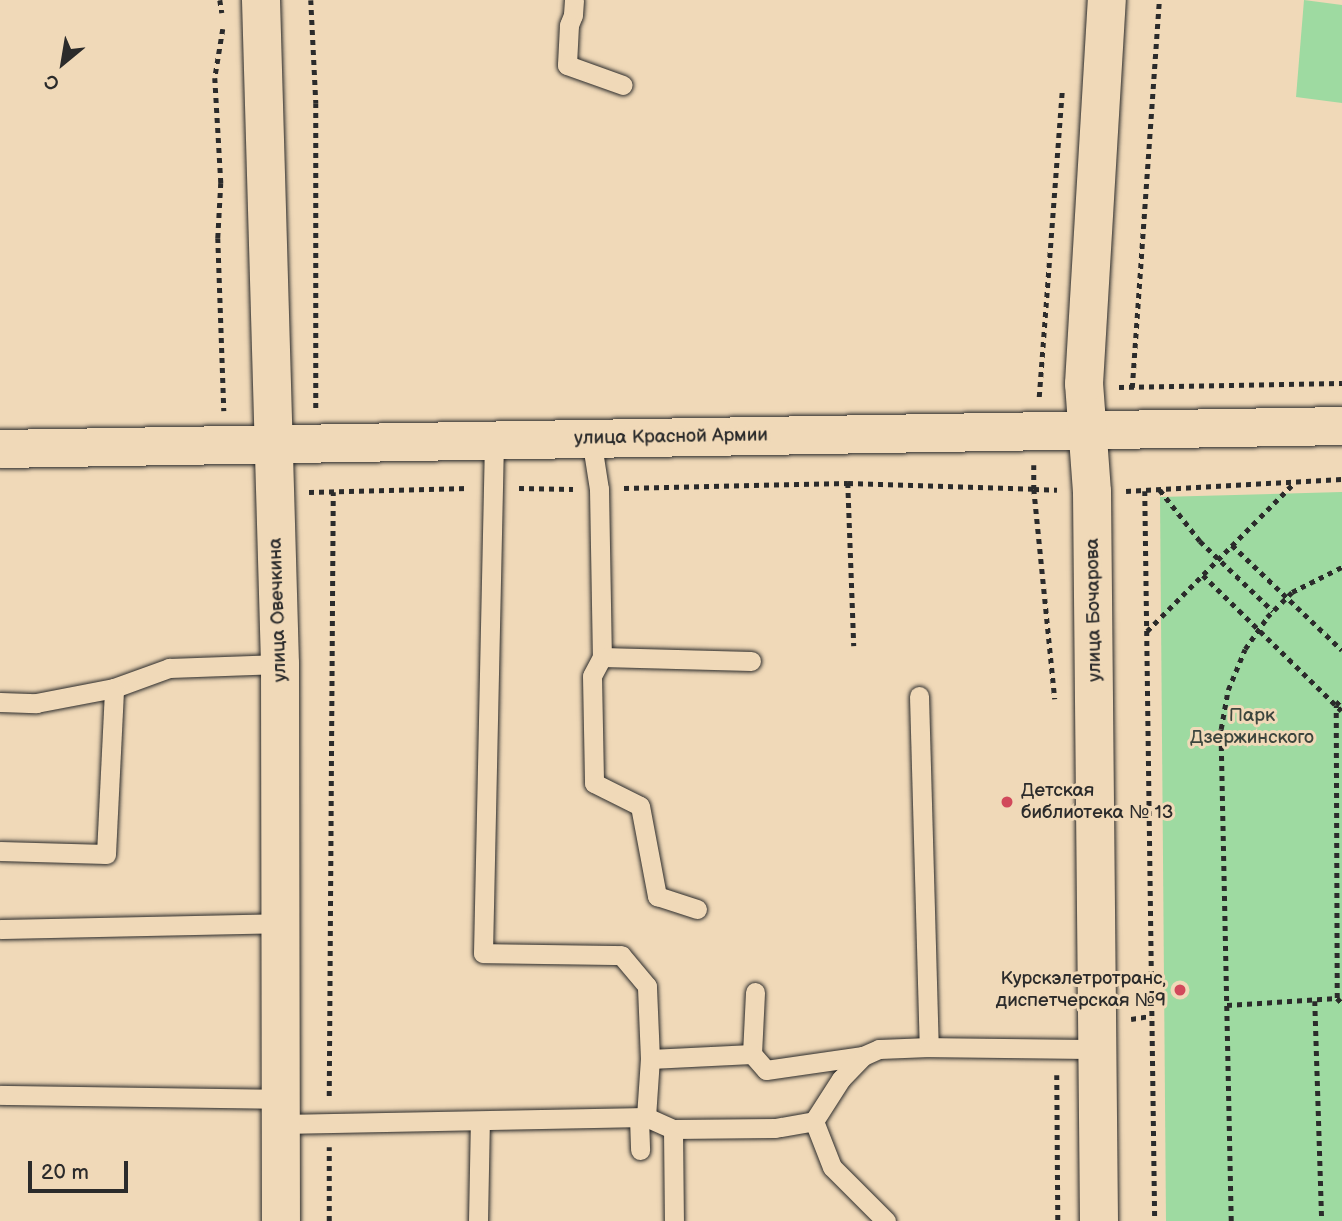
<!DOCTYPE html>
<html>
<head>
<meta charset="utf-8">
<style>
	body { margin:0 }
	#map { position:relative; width:1342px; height:1221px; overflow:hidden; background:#f0d9b8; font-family:"Balsamiq Sans",sans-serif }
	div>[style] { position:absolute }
	.green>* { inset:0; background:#9edaa1 }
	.path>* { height:4.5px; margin-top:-2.25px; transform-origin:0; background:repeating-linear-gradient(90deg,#2b2b2b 0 5px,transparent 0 10px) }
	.roads { filter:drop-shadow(0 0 2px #2b2b2b) drop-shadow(0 0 2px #2b2b2b) }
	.lane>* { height:19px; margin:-9.5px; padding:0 9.5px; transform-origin:9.5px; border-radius:9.5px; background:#f0d9b8 }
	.street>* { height:38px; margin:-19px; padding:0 19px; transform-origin:19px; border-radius:19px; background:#f0d9b8 }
	.secondary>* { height:38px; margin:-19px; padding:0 19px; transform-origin:19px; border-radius:19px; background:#f0d9b8 }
	.dots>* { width:19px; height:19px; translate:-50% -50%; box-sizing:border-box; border:4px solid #f0d9b8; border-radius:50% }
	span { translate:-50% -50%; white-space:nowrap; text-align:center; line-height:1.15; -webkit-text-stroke:6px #f0d9b8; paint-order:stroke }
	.street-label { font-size:19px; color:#2b2b2b }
	.park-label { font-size:19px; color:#3c453d }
	.poi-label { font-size:19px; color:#2b2b2b }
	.left { translate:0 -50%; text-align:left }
	.right { translate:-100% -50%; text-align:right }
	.north { position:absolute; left:28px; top:28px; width:70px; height:70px; -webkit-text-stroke:5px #f0d9b8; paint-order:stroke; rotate:210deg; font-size:19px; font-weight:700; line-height:28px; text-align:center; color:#2b2b2b }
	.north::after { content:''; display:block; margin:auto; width:24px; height:32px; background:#2b2b2b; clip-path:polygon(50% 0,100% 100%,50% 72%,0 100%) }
	.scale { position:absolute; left:28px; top:1161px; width:100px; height:32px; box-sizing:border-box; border:4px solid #2b2b2b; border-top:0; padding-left:9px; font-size:21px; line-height:24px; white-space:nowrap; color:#2b2b2b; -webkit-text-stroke:5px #f0d9b8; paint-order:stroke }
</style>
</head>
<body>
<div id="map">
	<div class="green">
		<div style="clip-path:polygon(1304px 0,1342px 5px,1342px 103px,1296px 97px)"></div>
		<div style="clip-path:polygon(1342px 492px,1342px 1221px,1166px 1221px,1160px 497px)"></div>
	</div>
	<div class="path">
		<div style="left:220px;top:0;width:13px;rotate:81deg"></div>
		<div style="left:311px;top:0;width:103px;rotate:87.2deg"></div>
		<div style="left:316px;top:103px;width:306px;rotate:90deg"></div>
		<div style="left:223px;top:29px;width:50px;rotate:99.3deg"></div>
		<div style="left:215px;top:78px;width:105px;rotate:86.7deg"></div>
		<div style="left:221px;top:183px;width:55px;rotate:93.1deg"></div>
		<div style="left:218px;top:238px;width:173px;rotate:88deg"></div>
		<div style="left:1119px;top:387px;width:223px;rotate:-1deg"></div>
		<div style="left:1132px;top:388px;width:389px;rotate:-86deg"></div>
		<div style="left:1039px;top:397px;width:310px;rotate:-85.7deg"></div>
		<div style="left:1034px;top:465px;width:24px;rotate:90deg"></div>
		<div style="left:1034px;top:489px;width:23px;rotate:2deg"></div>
		<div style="left:848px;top:483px;width:163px;rotate:87.9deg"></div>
		<div style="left:519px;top:488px;width:54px;rotate:1.1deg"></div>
		<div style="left:624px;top:488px;width:224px;rotate:-1.3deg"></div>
		<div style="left:848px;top:483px;width:186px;rotate:1.8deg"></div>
		<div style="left:1034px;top:489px;width:211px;rotate:84.3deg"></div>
		<div style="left:1160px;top:490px;width:65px;rotate:51.9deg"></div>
		<div style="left:1200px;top:541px;width:101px;rotate:43.8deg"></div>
		<div style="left:1126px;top:491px;width:216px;rotate:-3.2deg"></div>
		<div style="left:1145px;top:491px;width:730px;rotate:89.22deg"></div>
		<div style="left:309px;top:492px;width:159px;rotate:-1.4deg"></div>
		<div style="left:1232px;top:545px;width:152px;rotate:43.7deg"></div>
		<div style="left:1203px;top:575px;width:194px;rotate:44.4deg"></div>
		<div style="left:1147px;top:631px;width:209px;rotate:-45.2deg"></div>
		<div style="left:1337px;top:998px;width:7px;rotate:45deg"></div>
		<div style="left:1315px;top:1001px;width:220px;rotate:88.2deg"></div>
		<div style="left:1227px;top:1005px;width:110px;rotate:-3.6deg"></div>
		<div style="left:1337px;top:998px;width:293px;rotate:-90.2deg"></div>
		<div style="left:1336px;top:705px;width:9px;rotate:-49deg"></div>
		<div style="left:1131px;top:1019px;width:20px;rotate:-9deg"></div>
		<div style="left:1057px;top:1075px;width:146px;rotate:89.6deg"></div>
		<div style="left:329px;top:1096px;width:604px;rotate:-89.62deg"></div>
		<div style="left:329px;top:1221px;width:74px;rotate:-90deg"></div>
		<div style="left:1231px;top:1221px;width:492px;rotate:-91.2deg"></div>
		<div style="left:1221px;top:729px;width:40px;rotate:-80deg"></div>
		<div style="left:1228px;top:690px;width:44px;rotate:-67.5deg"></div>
		<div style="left:1245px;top:649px;width:39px;rotate:-55deg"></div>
		<div style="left:1267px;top:617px;width:35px;rotate:-45deg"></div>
		<div style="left:1292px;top:592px;width:56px;rotate:-26.6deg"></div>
	</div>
	<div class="roads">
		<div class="lane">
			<div style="left:574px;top:0;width:15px;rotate:94deg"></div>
			<div style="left:573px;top:15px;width:11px;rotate:112deg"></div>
			<div style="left:569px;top:25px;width:40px;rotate:92.9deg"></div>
			<div style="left:567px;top:65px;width:59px;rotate:19.7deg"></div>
			<div style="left:591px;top:438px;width:52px;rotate:81.1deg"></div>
			<div style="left:599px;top:489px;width:168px;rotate:89deg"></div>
			<div style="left:602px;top:657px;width:149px;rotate:1.5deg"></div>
			<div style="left:602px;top:657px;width:21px;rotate:118deg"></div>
			<div style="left:592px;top:676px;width:107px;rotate:88.9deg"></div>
			<div style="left:594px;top:783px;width:51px;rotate:26.6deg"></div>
			<div style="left:640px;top:806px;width:92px;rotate:79.3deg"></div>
			<div style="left:657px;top:896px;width:42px;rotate:18deg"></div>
			<div style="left:919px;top:696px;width:351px;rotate:88.4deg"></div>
			<div style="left:0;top:702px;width:36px;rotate:2deg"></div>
			<div style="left:36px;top:703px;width:79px;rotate:-10.9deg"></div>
			<div style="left:114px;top:688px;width:59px;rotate:-20deg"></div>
			<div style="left:169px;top:668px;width:111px;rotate:-2.1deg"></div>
			<div style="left:0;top:851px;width:106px;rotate:1.6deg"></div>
			<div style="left:106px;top:854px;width:166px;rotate:-87.2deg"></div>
			<div style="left:0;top:929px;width:281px;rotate:-1.2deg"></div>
			<div style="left:752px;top:1054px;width:62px;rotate:-87.2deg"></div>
			<div style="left:650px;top:1059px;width:102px;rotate:-2.8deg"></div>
			<div style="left:752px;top:1054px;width:21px;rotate:49deg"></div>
			<div style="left:766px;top:1070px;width:98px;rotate:-8.2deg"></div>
			<div style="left:0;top:1095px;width:281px;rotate:0.8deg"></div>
			<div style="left:646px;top:1117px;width:30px;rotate:24deg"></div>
			<div style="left:673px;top:1129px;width:102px;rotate:-0.6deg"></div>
			<div style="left:775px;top:1128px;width:40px;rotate:-10deg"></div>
			<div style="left:639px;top:1118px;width:32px;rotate:88deg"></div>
			<div style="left:281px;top:1124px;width:365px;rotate:-1.1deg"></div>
			<div style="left:646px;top:1117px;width:58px;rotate:-86.1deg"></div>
			<div style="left:650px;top:1059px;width:73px;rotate:-92.4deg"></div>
			<div style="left:647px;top:986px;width:40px;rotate:-130deg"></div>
			<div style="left:621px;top:955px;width:138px;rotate:-179.2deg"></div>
			<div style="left:483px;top:953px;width:514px;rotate:-88.77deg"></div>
			<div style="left:673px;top:1129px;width:92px;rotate:89.4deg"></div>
			<div style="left:478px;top:1221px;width:100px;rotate:-88.9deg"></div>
			<div style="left:886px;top:1221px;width:76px;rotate:-135deg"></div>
			<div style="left:832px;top:1167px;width:49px;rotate:-111.4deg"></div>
			<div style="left:814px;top:1121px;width:50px;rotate:-57.3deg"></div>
			<div style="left:841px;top:1079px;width:32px;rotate:-46deg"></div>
			<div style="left:863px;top:1056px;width:17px;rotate:-24deg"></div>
			<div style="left:879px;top:1049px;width:50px;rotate:-2.3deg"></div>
			<div style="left:929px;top:1047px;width:171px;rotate:0.7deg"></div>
		</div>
		<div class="street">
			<div style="left:261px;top:0;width:664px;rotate:88.36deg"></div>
			<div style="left:280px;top:664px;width:557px;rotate:89.9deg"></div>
		</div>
		<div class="secondary">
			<div style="left:0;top:449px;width:1342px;rotate:-0.98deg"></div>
			<div style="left:1099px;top:1221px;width:729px;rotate:-90.55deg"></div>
			<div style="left:1092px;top:492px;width:108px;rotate:-94.2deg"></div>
			<div style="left:1084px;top:384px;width:385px;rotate:-86.6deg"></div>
		</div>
	</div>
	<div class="dots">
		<div style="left:1007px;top:802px;background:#d1495b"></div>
		<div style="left:1180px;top:990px;background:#d1495b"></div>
	</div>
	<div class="street-label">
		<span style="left:671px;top:437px;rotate:-1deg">улица Красной Армии</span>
		<span style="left:278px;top:610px;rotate:-92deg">улица Овечкина</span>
		<span style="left:1094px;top:610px;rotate:-91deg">улица Бочарова</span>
	</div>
	<div class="park-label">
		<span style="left:1252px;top:727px">Парк<br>Дзержинского</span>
	</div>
	<div class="poi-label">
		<span class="left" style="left:1021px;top:802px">Детская<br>библиотека № 13</span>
		<span class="right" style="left:1166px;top:990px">Курскэлетротранс,<br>диспетчерская №9</span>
	</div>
	<div class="north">С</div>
	<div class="scale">20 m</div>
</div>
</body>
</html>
